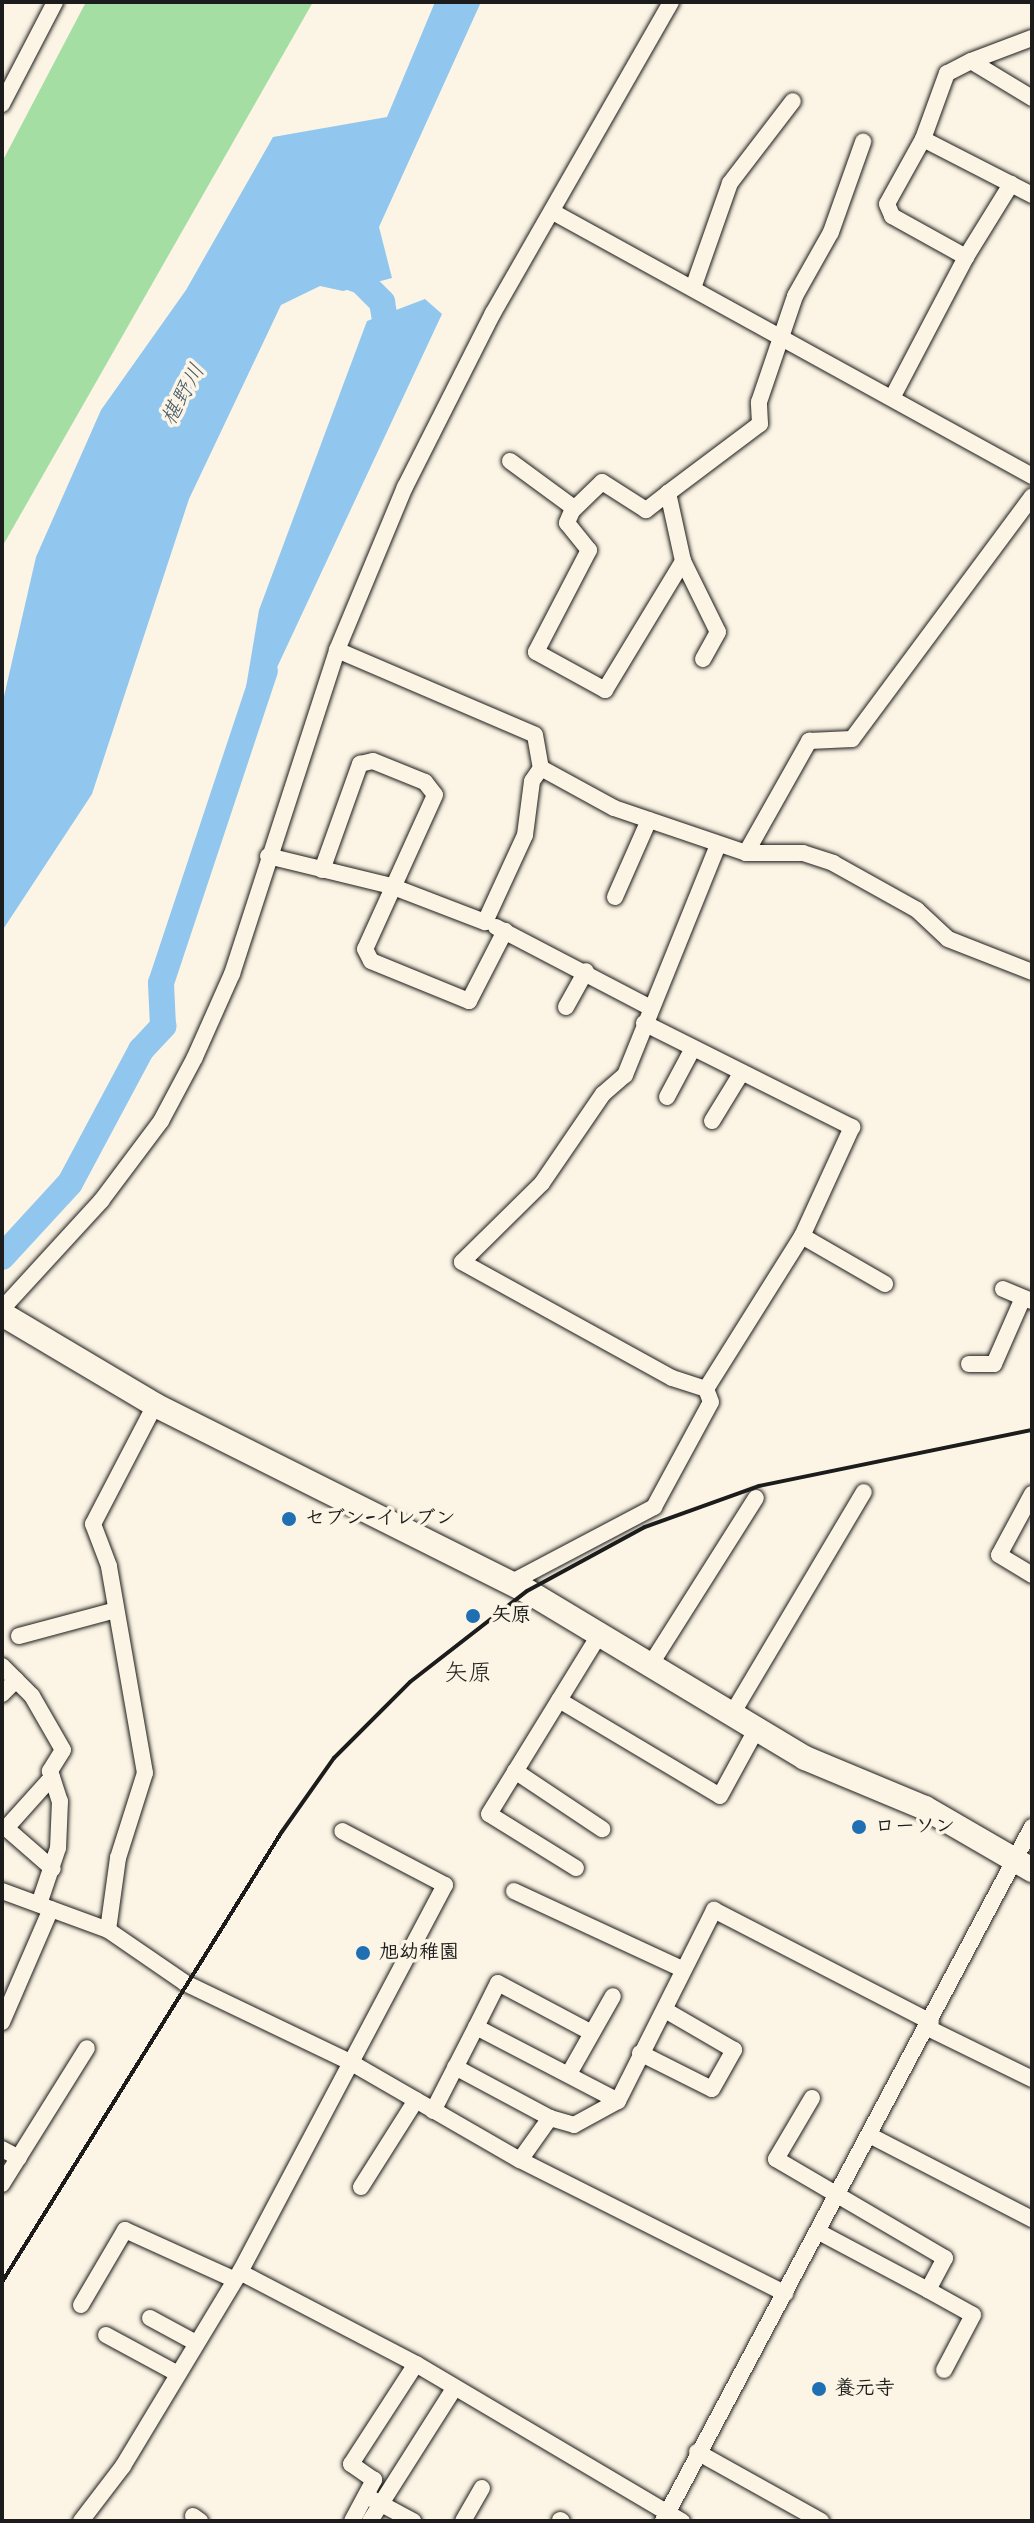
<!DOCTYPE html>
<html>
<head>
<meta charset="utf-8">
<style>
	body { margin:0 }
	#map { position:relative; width:1034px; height:2523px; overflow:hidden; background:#fcf5e5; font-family:Kalam,"Klee One",sans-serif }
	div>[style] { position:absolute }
	.green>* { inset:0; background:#a4dea3 }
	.water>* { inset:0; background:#91c7ef }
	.river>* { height:26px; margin:-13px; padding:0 13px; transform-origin:13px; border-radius:13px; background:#91c7ef }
	.roads { filter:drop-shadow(0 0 2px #1c1c1c) drop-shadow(0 0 2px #1c1c1c) }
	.street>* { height:16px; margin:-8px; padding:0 8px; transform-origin:8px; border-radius:8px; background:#fcf5e5 }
	.secondary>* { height:24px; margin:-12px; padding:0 12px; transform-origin:12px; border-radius:12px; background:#fcf5e5 }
	.rail>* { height:4px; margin:-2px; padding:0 2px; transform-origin:2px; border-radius:2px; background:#1c1c1c }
	.dots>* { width:22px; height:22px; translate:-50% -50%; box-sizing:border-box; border:4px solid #fcf5e5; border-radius:50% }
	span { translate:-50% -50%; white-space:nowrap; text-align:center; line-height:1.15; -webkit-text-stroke:7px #fcf5e5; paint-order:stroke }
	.poi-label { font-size:20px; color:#1c1c1c; font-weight:700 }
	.left { translate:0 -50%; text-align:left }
	.water-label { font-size:22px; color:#455866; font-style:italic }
	.quarter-label { font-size:24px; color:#1c1c1c }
	.frame { position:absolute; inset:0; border:4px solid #1c1c1c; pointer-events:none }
</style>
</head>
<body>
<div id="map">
	<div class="green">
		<div style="clip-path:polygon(86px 2px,313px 2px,2px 547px,2px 162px)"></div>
	</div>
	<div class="water">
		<div style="clip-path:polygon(435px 2px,481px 2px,379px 227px,392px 278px,343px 291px,320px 286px,281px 305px,189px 499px,92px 794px,2px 931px,2px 705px,36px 557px,101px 410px,186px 290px,273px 137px,387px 117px)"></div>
		<div style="clip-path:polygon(425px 299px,442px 314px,259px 706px,246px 687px,259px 610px,367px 321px)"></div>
	</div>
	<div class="river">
		<div style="left:335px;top:272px;width:28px;rotate:19deg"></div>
		<div style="left:361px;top:281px;width:30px;rotate:45deg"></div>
		<div style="left:382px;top:302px;width:43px;rotate:80.5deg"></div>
		<div style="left:2px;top:1257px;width:100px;rotate:-47.4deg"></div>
		<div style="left:70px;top:1183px;width:151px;rotate:-61.9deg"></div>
		<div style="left:141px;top:1050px;width:33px;rotate:-47deg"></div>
		<div style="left:163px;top:1026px;width:43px;rotate:-92.7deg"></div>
		<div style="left:161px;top:983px;width:329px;rotate:-71.6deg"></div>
	</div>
	<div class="roads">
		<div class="street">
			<div style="left:971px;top:61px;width:65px;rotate:-20.7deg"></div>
			<div style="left:1032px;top:98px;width:71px;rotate:-148.8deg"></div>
			<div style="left:971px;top:61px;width:27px;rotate:153deg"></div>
			<div style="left:947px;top:73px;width:70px;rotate:110deg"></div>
			<div style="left:923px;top:139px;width:123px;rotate:27.2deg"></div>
			<div style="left:2px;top:104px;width:115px;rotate:-62.5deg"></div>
			<div style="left:923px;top:139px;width:74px;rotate:119deg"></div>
			<div style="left:887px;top:204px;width:13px;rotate:67deg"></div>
			<div style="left:892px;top:216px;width:85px;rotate:29deg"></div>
			<div style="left:966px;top:257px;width:86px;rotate:-58.3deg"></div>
			<div style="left:553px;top:212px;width:547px;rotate:28.86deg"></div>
			<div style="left:693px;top:288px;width:111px;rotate:-70.6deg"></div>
			<div style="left:730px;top:183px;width:103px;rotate:-52.5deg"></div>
			<div style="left:892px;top:398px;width:159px;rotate:-62.3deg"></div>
			<div style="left:510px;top:461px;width:79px;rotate:36.3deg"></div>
			<div style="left:668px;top:493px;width:28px;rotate:142deg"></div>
			<div style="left:646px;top:510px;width:52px;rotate:-147.5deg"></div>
			<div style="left:602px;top:482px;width:42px;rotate:136deg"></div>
			<div style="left:572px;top:511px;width:13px;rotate:113deg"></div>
			<div style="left:567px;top:523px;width:35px;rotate:51deg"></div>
			<div style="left:589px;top:550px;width:115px;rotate:117.5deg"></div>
			<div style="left:536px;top:652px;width:79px;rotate:28.8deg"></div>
			<div style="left:605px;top:690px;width:151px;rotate:-58.8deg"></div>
			<div style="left:683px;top:561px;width:70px;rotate:-102.4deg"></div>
			<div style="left:668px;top:493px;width:115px;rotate:-36.9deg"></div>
			<div style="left:760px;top:424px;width:22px;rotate:-93deg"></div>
			<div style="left:759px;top:402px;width:112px;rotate:-71.2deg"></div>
			<div style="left:795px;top:296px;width:73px;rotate:-60.6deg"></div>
			<div style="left:831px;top:232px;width:96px;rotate:-70.4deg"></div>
			<div style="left:683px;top:561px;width:79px;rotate:63.8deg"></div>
			<div style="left:718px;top:632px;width:31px;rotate:119deg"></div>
			<div style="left:337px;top:650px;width:215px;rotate:23.2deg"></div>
			<div style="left:535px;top:735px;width:34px;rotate:80deg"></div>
			<div style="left:541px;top:768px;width:83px;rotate:28.7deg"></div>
			<div style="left:614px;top:808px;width:139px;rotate:18.8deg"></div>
			<div style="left:746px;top:853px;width:57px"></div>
			<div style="left:803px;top:853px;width:32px;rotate:18deg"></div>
			<div style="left:833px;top:863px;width:96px;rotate:29.2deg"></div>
			<div style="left:917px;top:910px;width:42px;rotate:43.1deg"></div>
			<div style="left:948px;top:939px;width:90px;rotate:21.4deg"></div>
			<div style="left:746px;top:853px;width:129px;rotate:-60.6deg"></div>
			<div style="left:809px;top:741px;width:43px;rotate:-2.7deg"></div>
			<div style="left:852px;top:739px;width:302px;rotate:-53.4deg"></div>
			<div style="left:268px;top:856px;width:127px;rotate:13.7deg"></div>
			<div style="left:391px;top:886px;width:101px;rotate:21deg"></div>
			<div style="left:485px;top:922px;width:96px;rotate:-65.3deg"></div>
			<div style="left:525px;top:835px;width:54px;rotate:-82.6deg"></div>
			<div style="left:532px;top:781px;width:16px;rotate:-55deg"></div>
			<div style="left:322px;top:870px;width:113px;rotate:-70.3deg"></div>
			<div style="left:360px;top:764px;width:13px;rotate:-13deg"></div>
			<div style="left:373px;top:761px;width:56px;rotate:22deg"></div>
			<div style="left:425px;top:782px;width:16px;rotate:52deg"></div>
			<div style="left:435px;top:795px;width:169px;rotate:114.4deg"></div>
			<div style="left:365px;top:949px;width:13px;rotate:63deg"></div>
			<div style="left:371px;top:961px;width:106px;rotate:22.2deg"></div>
			<div style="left:469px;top:1001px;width:79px;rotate:-62.8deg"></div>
			<div style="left:615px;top:897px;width:84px;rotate:-66.2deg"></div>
			<div style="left:496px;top:927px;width:170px;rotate:27.6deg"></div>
			<div style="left:566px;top:1007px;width:41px;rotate:-60.9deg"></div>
			<div style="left:644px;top:1023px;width:233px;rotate:26.6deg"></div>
			<div style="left:852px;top:1127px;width:120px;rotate:114.6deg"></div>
			<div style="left:802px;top:1236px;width:181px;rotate:122.1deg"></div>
			<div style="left:667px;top:1097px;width:55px;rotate:-62deg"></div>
			<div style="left:712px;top:1121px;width:57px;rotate:-58.5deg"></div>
			<div style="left:802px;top:1236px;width:96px;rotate:30deg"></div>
			<div style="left:1003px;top:1289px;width:30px;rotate:23deg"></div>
			<div style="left:2px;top:1309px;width:147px;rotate:-47.5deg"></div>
			<div style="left:101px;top:1201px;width:100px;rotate:-53.1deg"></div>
			<div style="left:161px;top:1121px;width:72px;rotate:-62deg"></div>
			<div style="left:195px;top:1057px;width:91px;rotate:-66deg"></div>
			<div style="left:232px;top:974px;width:341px;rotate:-72deg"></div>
			<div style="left:337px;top:650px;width:177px;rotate:-67.4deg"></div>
			<div style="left:405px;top:487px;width:195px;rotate:-63.2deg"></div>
			<div style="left:493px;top:313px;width:358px;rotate:-60.2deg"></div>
			<div style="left:969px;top:1364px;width:25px"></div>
			<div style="left:994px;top:1364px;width:72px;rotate:-66.3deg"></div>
			<div style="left:1032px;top:1494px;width:69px;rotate:118.4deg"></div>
			<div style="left:999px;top:1555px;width:39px;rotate:31deg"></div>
			<div style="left:510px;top:1583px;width:163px;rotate:-27.8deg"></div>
			<div style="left:654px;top:1507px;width:119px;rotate:-61.5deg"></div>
			<div style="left:711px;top:1402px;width:14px;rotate:-111deg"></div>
			<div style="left:706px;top:1389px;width:36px;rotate:-162deg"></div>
			<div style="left:672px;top:1378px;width:240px;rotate:-151.1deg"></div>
			<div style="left:462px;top:1262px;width:112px;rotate:-44.6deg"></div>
			<div style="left:542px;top:1183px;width:108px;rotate:-55.6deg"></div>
			<div style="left:603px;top:1094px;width:29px;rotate:-41deg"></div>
			<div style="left:625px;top:1075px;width:248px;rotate:-68deg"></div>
			<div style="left:19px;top:1636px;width:100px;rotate:-15deg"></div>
			<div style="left:2px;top:1666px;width:42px;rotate:45deg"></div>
			<div style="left:32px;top:1696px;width:62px;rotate:60.1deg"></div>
			<div style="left:63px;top:1750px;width:25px;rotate:122deg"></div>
			<div style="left:50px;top:1771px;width:32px;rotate:72deg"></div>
			<div style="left:60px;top:1801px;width:47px;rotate:92.4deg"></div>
			<div style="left:58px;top:1848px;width:59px;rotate:108.7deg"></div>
			<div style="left:649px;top:1667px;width:200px;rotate:-57.7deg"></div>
			<div style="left:2px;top:1694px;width:20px;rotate:-45deg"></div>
			<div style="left:559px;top:1700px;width:187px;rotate:30.8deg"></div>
			<div style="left:720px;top:1796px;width:75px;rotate:-61.4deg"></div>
			<div style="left:732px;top:1714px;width:258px;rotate:-59.3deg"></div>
			<div style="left:515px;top:1771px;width:105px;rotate:33.7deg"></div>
			<div style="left:52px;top:1777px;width:69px;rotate:132deg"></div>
			<div style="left:6px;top:1828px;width:62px;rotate:41.1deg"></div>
			<div style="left:576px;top:1868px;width:102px;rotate:-148.2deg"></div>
			<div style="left:489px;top:1814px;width:210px;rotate:-58.4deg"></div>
			<div style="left:2px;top:1891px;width:113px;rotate:20.2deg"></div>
			<div style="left:108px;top:1930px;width:93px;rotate:34.5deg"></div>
			<div style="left:185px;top:1983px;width:183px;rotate:25.6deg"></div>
			<div style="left:350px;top:2062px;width:196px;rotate:30deg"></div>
			<div style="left:520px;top:2160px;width:297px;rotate:26.7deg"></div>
			<div style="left:514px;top:1891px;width:185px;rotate:24.9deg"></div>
			<div style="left:108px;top:1930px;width:73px;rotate:-82.1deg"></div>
			<div style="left:118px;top:1858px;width:89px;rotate:-72.4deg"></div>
			<div style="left:145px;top:1773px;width:210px;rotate:-99.9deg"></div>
			<div style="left:109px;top:1566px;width:45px;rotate:-110.9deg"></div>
			<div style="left:93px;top:1524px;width:134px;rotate:-62.5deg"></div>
			<div style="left:2px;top:2022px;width:123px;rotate:-66.6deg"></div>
			<div style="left:476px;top:2027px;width:49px;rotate:-63.4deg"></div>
			<div style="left:498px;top:1983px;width:106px;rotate:28deg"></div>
			<div style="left:928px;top:2028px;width:116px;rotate:26.1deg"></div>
			<div style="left:640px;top:2053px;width:80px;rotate:26.6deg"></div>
			<div style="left:712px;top:2089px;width:45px;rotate:-60.6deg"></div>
			<div style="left:734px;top:2050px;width:80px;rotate:-149.9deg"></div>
			<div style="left:455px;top:2067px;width:108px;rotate:28.2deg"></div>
			<div style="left:570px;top:2072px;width:87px;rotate:-60.5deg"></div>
			<div style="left:812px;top:2098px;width:71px;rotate:120.5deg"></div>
			<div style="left:776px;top:2159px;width:196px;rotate:30.4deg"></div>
			<div style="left:945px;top:2258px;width:36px;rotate:118deg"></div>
			<div style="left:928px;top:2290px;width:123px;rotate:-152deg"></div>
			<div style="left:433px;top:2111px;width:94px;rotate:-62.9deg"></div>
			<div style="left:476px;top:2027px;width:160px;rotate:27.5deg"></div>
			<div style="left:873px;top:2137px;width:179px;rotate:27.3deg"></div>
			<div style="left:2px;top:2149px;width:19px;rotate:28deg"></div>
			<div style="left:520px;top:2160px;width:52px;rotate:-54.5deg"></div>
			<div style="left:550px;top:2118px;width:25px;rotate:16deg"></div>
			<div style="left:574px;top:2125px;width:50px;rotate:-28.6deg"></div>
			<div style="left:618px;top:2101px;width:214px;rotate:-63.3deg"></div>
			<div style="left:714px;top:1910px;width:244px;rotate:27.3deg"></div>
			<div style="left:2px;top:2184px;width:160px;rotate:-58deg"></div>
			<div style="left:361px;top:2187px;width:103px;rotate:-57.7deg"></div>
			<div style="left:240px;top:2272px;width:438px;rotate:-62.1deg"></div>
			<div style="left:445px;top:1885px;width:116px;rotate:-152.3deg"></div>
			<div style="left:928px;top:2290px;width:51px;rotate:29.1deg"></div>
			<div style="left:973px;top:2315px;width:62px;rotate:117.8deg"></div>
			<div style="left:81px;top:2305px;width:87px;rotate:-59.6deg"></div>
			<div style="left:125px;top:2230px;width:119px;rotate:24.4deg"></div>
			<div style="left:150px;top:2318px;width:52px;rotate:28.5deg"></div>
			<div style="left:106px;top:2335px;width:82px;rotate:28.4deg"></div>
			<div style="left:697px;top:2452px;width:142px;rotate:29.1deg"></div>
			<div style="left:372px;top:2499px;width:47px;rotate:28.2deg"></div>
			<div style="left:193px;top:2516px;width:9px;rotate:36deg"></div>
			<div style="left:560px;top:2520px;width:2px;rotate:27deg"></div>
			<div style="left:81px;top:2521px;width:69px;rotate:-52.6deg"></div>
			<div style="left:123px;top:2466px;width:227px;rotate:-58.9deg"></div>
			<div style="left:240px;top:2272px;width:199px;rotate:27.6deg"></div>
			<div style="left:416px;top:2364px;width:309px;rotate:30.6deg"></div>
			<div style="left:352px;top:2521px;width:47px;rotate:-61.8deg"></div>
			<div style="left:374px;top:2480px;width:28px;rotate:-145deg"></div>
			<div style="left:351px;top:2464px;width:119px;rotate:-57deg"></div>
			<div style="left:370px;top:2521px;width:155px;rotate:-57.6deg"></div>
			<div style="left:463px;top:2521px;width:38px;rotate:-60deg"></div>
			<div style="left:663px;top:2521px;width:786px;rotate:-62deg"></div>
		</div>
		<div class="secondary">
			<div style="left:2px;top:1314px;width:178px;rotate:30.7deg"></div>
			<div style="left:155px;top:1405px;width:416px;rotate:26.6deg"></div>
			<div style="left:527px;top:1591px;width:324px;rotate:31deg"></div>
			<div style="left:805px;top:1758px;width:130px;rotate:22.6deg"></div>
			<div style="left:925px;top:1808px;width:124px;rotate:30.1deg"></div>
		</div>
	</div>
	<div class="rail">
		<div style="left:2px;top:2282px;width:529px;rotate:-58.14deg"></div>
		<div style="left:281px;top:1833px;width:92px;rotate:-54.8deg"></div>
		<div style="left:334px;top:1758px;width:107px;rotate:-45deg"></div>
		<div style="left:410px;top:1682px;width:148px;rotate:-37.9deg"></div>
		<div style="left:527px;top:1591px;width:134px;rotate:-28.5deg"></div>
		<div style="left:645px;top:1527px;width:121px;rotate:-19.8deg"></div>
		<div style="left:759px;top:1486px;width:279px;rotate:-11.6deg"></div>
	</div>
	<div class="dots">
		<div style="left:289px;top:1519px;background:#1f6fb2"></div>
		<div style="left:473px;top:1616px;background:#1f6fb2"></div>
		<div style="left:859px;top:1827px;background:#1f6fb2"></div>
		<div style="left:363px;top:1953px;background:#1f6fb2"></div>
		<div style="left:819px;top:2389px;background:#1f6fb2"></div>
	</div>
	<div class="poi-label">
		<span class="left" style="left:305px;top:1519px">セブン-イレブン</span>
		<span class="left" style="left:491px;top:1616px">矢原</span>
		<span class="left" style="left:875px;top:1827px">ローソン</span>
		<span class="left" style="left:379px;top:1953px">旭幼稚園</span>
		<span class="left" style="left:835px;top:2389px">養元寺</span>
	</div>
	<div class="water-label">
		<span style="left:184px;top:395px;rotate:-61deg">椹野川</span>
	</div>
	<div class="quarter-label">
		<span style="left:468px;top:1674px">矢原</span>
	</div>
	<div class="frame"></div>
</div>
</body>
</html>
